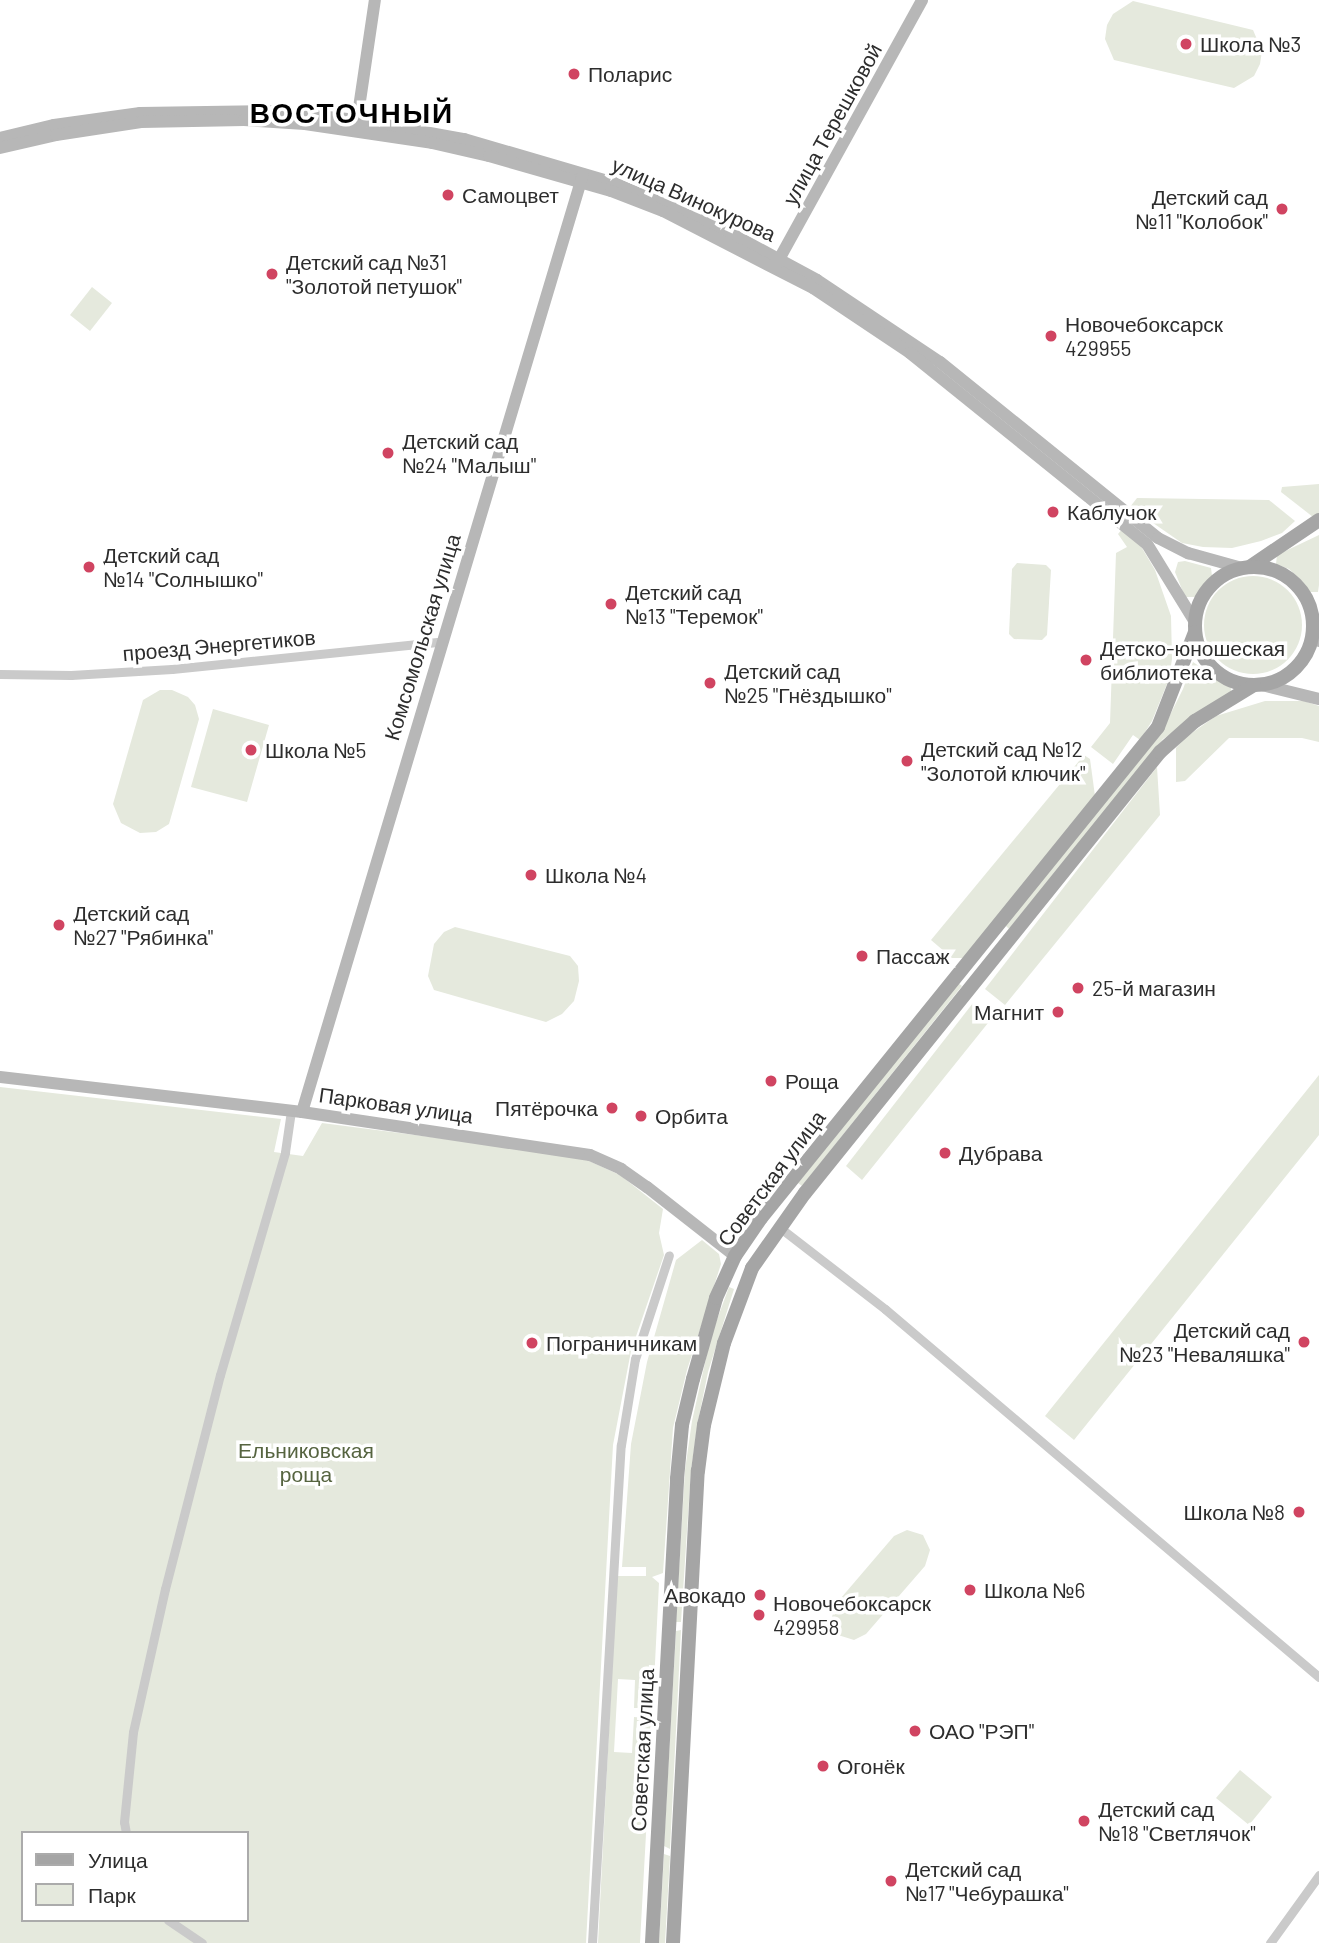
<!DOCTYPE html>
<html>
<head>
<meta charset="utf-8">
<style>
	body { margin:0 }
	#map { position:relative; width:1319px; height:1943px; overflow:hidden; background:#fff; font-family:Barlow,sans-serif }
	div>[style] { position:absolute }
	.green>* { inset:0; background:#e5e9dd }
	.round { border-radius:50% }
	.street>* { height:9px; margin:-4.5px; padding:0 4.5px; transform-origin:4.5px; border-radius:4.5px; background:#cacaca }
	.secondary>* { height:12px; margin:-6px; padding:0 6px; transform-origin:6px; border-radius:6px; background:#b7b7b7 }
	.primary>* { height:14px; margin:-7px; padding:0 7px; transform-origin:7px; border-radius:7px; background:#a5a5a5 }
	.primary>.ring { margin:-7px; padding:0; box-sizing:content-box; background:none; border:14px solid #a5a5a5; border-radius:50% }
	.dots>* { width:19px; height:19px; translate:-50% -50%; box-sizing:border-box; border:4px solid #fff; border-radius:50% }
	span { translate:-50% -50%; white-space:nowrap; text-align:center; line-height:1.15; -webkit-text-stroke:7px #fff; paint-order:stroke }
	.poi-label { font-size:21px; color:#2d2d2d }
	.left { translate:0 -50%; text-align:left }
	.right { translate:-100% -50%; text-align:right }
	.street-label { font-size:21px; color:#2d2d2d }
	.park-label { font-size:21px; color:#566440 }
	.district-label { font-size:28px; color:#000; font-weight:700; letter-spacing:2px }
	.legend { position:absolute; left:21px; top:1831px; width:228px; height:91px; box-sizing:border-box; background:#fff; border:2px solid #ababab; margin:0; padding:9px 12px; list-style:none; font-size:21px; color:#2d2d2d }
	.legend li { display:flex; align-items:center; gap:14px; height:35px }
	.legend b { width:35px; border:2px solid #ababab }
</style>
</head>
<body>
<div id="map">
	<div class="green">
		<div style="clip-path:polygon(1133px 1px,1253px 30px,1262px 51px,1260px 64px,1254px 76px,1234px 88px,1114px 60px,1105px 39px,1107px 25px,1113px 14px)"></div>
		<div style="clip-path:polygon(92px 287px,112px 303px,90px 331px,70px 315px)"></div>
		<div style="clip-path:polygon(1319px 484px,1319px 513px,1313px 517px,1281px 492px,1282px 487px)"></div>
		<div style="clip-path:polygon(1137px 498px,1269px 500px,1295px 521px,1282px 533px,1261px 541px,1232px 548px,1203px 547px,1182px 543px,1130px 507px)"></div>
		<div style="clip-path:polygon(1123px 528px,1139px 543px,1155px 570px,1171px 616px,1172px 659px,1169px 679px,1152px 721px,1140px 740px,1133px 735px,1113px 764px,1091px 747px,1110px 723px,1116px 553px,1127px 547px,1118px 534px)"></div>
		<div style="clip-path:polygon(1319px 535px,1319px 585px,1318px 592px,1308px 592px,1302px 581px,1289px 569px,1276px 564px,1277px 555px)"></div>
		<div style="clip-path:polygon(1185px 561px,1211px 568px,1212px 576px,1196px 597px,1185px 597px,1175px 572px,1178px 562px)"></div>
		<div style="clip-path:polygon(1017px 563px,1046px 565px,1051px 570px,1047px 635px,1042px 640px,1014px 639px,1009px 634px,1012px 569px)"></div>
		<div class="round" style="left:1204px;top:576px;width:98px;height:98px"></div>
		<div style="clip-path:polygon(1193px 662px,1231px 688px,1231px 693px,1163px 739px,1009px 929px,1005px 925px,1160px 735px,1183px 689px)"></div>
		<div style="clip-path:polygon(160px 690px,172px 690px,188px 697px,195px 705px,199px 719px,169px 824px,156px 832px,140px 833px,121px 823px,113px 804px,143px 700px)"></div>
		<div style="clip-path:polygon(1265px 701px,1304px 701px,1319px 706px,1319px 742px,1302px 738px,1229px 738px,1185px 781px,1176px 782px,1176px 748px,1186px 737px,1216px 716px)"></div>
		<div style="clip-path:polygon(213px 709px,269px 725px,247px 802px,191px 787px)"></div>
		<div style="clip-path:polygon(1084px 755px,1090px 759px,1095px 796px,965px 958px,952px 958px,931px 940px)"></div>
		<div style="clip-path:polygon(1157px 767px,1160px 815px,1005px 1005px,985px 989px)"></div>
		<div style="clip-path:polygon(455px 927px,570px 956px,578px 966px,579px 981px,574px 1001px,562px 1014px,546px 1022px,434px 990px,428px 976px,434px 944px,444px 932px)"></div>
		<div style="clip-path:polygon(958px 983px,962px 986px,802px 1186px,798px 1183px)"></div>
		<div style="clip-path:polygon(973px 1003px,992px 1018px,862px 1180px,846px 1166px)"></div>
		<div style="clip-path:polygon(1319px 1075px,1319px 1135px,1074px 1440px,1045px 1416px)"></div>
		<div style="clip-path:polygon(evenodd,0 1087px,281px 1119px,274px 1152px,303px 1156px,322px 1123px,578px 1156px,620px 1175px,663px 1209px,659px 1233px,664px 1255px,631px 1351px,613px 1445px,586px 1943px,0 1943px,0 1087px,23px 1833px,247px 1833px,247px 1920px,23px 1920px,23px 1833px)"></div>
		<div style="clip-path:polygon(702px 1240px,719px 1254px,721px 1264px,687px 1370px,673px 1428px,663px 1573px,652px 1577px,659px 1583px,653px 1703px,648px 1708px,634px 1708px,635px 1680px,618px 1679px,614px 1752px,632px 1753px,634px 1717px,646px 1718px,652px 1725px,640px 1943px,598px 1943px,617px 1576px,646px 1576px,646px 1567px,622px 1567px,631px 1444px,647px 1362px,676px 1260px)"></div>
		<div style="clip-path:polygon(729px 1287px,734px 1289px,708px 1372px,698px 1421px,691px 1470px,681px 1622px,676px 1622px,685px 1470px,692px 1421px,711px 1336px)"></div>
		<div style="clip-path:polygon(907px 1530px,923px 1535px,930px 1550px,925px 1566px,866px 1634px,854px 1640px,838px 1635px,831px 1621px,835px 1605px,894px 1536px)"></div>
		<div style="clip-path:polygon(681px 1630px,670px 1849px,664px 1846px,676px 1631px)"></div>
		<div style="clip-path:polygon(1240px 1770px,1272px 1797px,1249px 1825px,1216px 1798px)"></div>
		<div style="clip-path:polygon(664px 1854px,670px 1856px,665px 1943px,659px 1943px)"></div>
	</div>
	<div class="street">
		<div style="left:0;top:674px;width:71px;rotate:0.8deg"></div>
		<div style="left:71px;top:675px;width:101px;rotate:-3.4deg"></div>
		<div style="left:172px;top:669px;width:269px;rotate:-5.8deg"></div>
		<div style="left:779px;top:1227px;width:134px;rotate:37.7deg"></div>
		<div style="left:885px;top:1309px;width:569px;rotate:40.3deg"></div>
		<div style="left:126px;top:1833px;width:11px;rotate:-100deg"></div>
		<div style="left:124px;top:1822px;width:90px;rotate:-84.3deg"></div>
		<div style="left:133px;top:1732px;width:147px;rotate:-77.4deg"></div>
		<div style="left:165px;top:1589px;width:221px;rotate:-75.6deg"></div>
		<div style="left:220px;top:1375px;width:232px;rotate:-73.7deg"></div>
		<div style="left:285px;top:1152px;width:41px;rotate:-81.7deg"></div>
		<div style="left:168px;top:1920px;width:41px;rotate:34.1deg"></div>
		<div style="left:592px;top:1943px;width:499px;rotate:-86.7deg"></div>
		<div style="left:621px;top:1445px;width:87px;rotate:-80.8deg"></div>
		<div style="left:635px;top:1359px;width:109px;rotate:-71.9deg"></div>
		<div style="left:1270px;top:1943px;width:84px;rotate:-54.2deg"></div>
	</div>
	<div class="secondary">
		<div style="left:356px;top:128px;width:129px;rotate:-81.6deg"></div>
		<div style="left:0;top:138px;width:56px;rotate:-13.5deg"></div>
		<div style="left:54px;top:125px;width:87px;rotate:-7.9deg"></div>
		<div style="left:140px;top:113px;width:128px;rotate:-0.9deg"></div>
		<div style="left:268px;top:111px;width:90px;rotate:5.7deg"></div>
		<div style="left:358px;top:120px;width:108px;rotate:10.2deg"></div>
		<div style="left:464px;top:139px;width:156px;rotate:16.3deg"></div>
		<div style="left:614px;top:183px;width:116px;rotate:22.8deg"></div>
		<div style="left:721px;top:228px;width:109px;rotate:28.4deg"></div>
		<div style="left:817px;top:280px;width:148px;rotate:33.7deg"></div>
		<div style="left:940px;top:362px;width:280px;rotate:38.9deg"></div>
		<div style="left:1158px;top:538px;width:34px;rotate:27deg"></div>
		<div style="left:1188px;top:553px;width:56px;rotate:15.5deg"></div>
		<div style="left:0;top:148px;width:57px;rotate:-13.1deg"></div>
		<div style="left:56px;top:135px;width:86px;rotate:-8.7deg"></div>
		<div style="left:141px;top:122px;width:103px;rotate:-1.1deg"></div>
		<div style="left:244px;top:120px;width:61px;rotate:3.8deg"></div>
		<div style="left:305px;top:124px;width:128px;rotate:8.5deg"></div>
		<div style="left:432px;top:143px;width:58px;rotate:12.8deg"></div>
		<div style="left:489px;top:156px;width:127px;rotate:16deg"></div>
		<div style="left:611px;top:191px;width:56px;rotate:21deg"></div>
		<div style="left:663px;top:211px;width:169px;rotate:27.2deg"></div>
		<div style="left:813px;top:288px;width:117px;rotate:33.8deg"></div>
		<div style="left:910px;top:353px;width:304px;rotate:38.9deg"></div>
		<div style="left:1147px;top:544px;width:92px;rotate:58.4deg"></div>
		<div style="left:777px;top:263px;width:300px;rotate:-61.1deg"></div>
		<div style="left:1314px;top:630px;width:12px;rotate:66deg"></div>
		<div style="left:1262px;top:685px;width:59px;rotate:13.8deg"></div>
		<div style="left:0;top:1077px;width:304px;rotate:6.6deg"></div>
		<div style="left:302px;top:1112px;width:291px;rotate:8.5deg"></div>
		<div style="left:590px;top:1155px;width:34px;rotate:24deg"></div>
		<div style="left:621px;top:1169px;width:32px;rotate:35deg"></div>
		<div style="left:647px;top:1187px;width:112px;rotate:38.1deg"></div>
		<div style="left:302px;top:1112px;width:979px;rotate:-73.32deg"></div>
	</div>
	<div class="primary">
		<div style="left:1251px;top:566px;width:82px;rotate:-34.1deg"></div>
		<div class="ring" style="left:1195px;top:567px;width:104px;height:104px"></div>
		<div style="left:652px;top:1943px;width:465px;rotate:-86.9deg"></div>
		<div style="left:677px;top:1479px;width:54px;rotate:-84.7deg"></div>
		<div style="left:682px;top:1425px;width:47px;rotate:-76.6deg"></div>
		<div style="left:693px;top:1379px;width:84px;rotate:-74.1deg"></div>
		<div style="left:716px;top:1298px;width:46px;rotate:-65.7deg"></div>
		<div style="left:735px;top:1256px;width:46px;rotate:-55.6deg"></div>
		<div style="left:761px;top:1218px;width:631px;rotate:-51.04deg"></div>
		<div style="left:1158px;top:727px;width:102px;rotate:-68.7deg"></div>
		<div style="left:673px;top:1943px;width:473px;rotate:-87deg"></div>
		<div style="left:698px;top:1471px;width:46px;rotate:-82.6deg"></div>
		<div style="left:704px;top:1425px;width:84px;rotate:-76.3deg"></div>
		<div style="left:724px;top:1343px;width:80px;rotate:-69.5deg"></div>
		<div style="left:752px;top:1268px;width:92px;rotate:-54.8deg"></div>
		<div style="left:805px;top:1193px;width:566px;rotate:-51.17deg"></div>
		<div style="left:1160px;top:752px;width:47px;rotate:-41.5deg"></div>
		<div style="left:1195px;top:721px;width:69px;rotate:-31.4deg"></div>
	</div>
	<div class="dots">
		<div style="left:1186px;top:44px;background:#d04461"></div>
		<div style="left:574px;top:74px;background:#d04461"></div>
		<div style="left:448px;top:195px;background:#d04461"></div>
		<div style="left:1282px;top:209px;background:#d04461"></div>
		<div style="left:272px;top:274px;background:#d04461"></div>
		<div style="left:1051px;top:336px;background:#d04461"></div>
		<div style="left:388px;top:453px;background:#d04461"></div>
		<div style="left:1053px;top:512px;background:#d04461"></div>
		<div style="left:89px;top:567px;background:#d04461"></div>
		<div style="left:611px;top:604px;background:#d04461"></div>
		<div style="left:1086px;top:660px;background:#d04461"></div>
		<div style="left:710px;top:683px;background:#d04461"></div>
		<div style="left:251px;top:750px;background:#d04461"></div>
		<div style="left:907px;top:761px;background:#d04461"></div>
		<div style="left:531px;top:875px;background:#d04461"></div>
		<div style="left:59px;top:925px;background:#d04461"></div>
		<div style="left:862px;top:956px;background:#d04461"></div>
		<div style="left:1078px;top:988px;background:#d04461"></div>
		<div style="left:1058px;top:1012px;background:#d04461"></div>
		<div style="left:771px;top:1081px;background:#d04461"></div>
		<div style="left:612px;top:1108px;background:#d04461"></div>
		<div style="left:641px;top:1116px;background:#d04461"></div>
		<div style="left:945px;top:1153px;background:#d04461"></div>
		<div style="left:1304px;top:1342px;background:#d04461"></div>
		<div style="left:532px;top:1343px;background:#d04461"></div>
		<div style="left:1299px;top:1512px;background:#d04461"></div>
		<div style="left:970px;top:1590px;background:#d04461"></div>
		<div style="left:760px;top:1595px;background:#d04461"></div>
		<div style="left:759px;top:1615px;background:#d04461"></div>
		<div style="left:915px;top:1731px;background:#d04461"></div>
		<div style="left:823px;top:1766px;background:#d04461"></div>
		<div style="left:1084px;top:1821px;background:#d04461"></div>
		<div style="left:891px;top:1881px;background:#d04461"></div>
	</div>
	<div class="poi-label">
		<span class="left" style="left:1200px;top:44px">Школа №3</span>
		<span class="left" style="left:588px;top:74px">Поларис</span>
		<span class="left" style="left:462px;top:195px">Самоцвет</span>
		<span class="right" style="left:1268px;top:209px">Детский сад<br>№11 "Колобок"</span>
		<span class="left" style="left:286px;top:274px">Детский сад №31<br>"Золотой петушок"</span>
		<span class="left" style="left:1065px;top:336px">Новочебоксарск<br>429955</span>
		<span class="left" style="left:402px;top:453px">Детский сад<br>№24 "Малыш"</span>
		<span class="left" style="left:1067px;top:512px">Каблучок</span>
		<span class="left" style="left:103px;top:567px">Детский сад<br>№14 "Солнышко"</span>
		<span class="left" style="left:625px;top:604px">Детский сад<br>№13 "Теремок"</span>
		<span class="left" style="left:1100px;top:660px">Детско-юношеская<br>библиотека</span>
		<span class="left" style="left:724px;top:683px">Детский сад<br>№25 "Гнёздышко"</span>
		<span class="left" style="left:921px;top:761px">Детский сад №12<br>"Золотой ключик"</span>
		<span class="left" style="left:265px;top:750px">Школа №5</span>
		<span class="left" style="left:545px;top:875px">Школа №4</span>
		<span class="left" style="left:73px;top:925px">Детский сад<br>№27 "Рябинка"</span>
		<span class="left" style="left:876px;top:956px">Пассаж</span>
		<span class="left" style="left:1092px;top:988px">25-й магазин</span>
		<span class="right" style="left:1044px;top:1012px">Магнит</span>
		<span class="left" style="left:785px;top:1081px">Роща</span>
		<span class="right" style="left:598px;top:1108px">Пятёрочка</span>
		<span class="left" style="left:655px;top:1116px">Орбита</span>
		<span class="left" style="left:959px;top:1153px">Дубрава</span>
		<span class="right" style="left:1290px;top:1342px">Детский сад<br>№23 "Неваляшка"</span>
		<span class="left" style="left:546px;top:1343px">Пограничникам</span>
		<span class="right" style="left:1285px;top:1512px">Школа №8</span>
		<span class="left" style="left:984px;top:1590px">Школа №6</span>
		<span class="right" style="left:746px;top:1595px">Авокадо</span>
		<span class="left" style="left:773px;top:1615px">Новочебоксарск<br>429958</span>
		<span class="left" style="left:929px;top:1731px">ОАО "РЭП"</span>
		<span class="left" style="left:837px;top:1766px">Огонёк</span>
		<span class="left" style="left:1098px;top:1821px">Детский сад<br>№18 "Светлячок"</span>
		<span class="left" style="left:905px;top:1881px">Детский сад<br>№17 "Чебурашка"</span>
	</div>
	<div class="street-label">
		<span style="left:832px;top:124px;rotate:-61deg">улица Терешковой</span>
		<span style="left:694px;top:199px;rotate:24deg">улица Винокурова</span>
		<span style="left:422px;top:637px;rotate:-73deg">Комсомольская улица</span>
		<span style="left:219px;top:645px;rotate:-5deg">проезд Энергетиков</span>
		<span style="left:396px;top:1105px;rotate:8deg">Парковая улица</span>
		<span style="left:771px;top:1178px;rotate:-53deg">Советская улица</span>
		<span style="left:642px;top:1750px;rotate:-87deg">Советская улица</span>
	</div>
	<div class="park-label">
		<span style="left:306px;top:1462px">Ельниковская<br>роща</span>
	</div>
	<div class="district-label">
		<span style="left:352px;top:112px">ВОСТОЧНЫЙ</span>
	</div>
	<ul class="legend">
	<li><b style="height:9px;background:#a5a5a5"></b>Улица</li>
	<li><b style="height:19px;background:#e5e9dd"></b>Парк</li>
	</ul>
</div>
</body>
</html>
